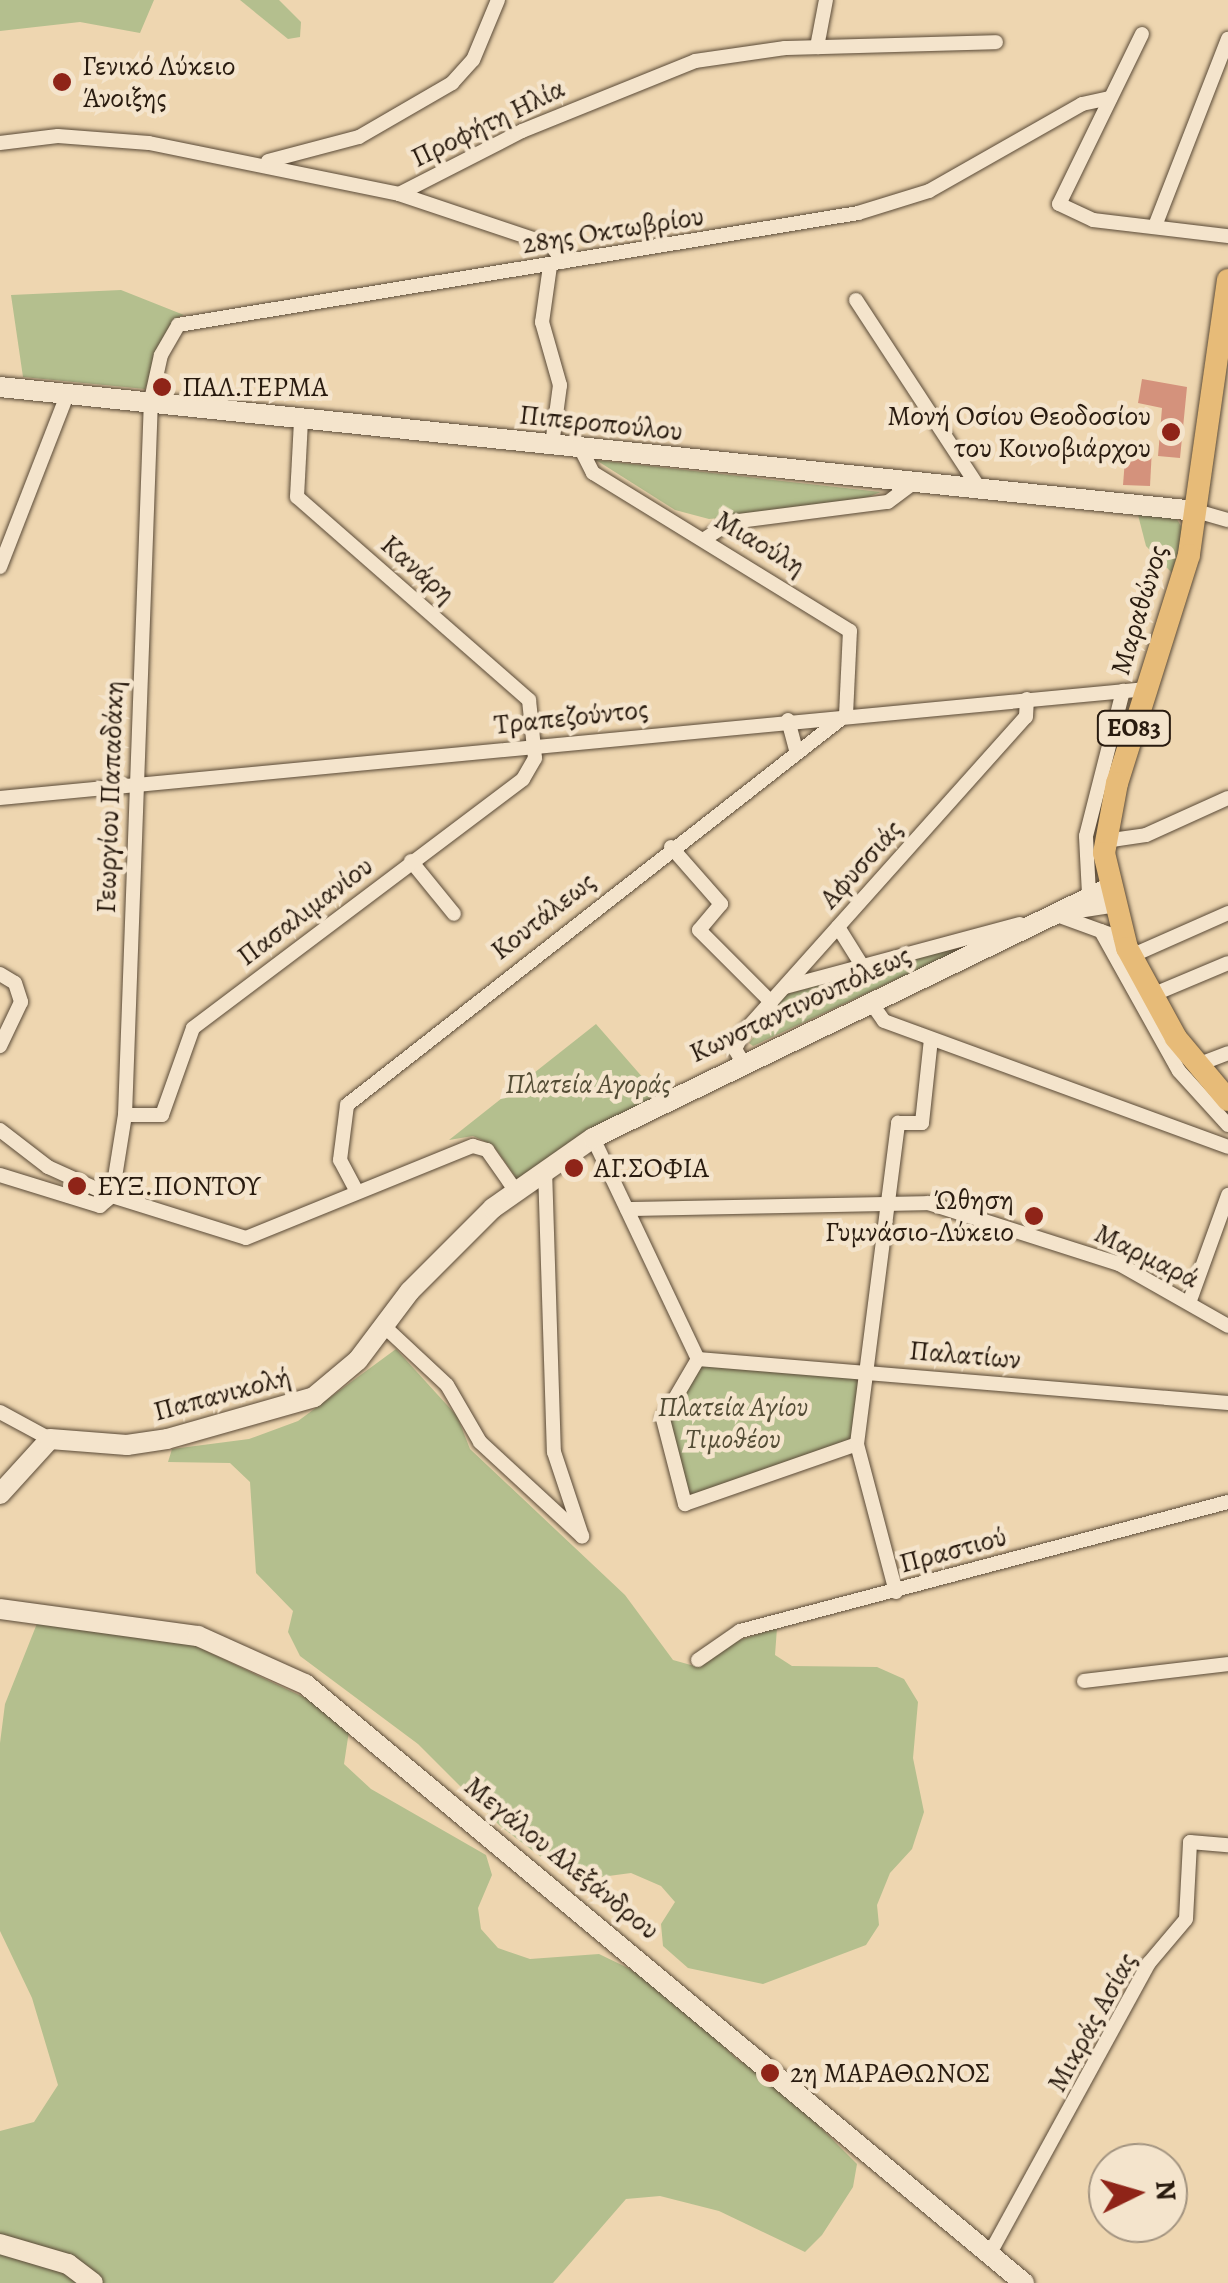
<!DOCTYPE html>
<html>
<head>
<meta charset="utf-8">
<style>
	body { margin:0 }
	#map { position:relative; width:1228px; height:2283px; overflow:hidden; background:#eed6b0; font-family:Alegreya,serif }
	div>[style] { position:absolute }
	.green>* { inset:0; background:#b4bf8e }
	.building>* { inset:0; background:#d4927c }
	.roads { filter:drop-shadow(0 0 2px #5a4a37) drop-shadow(0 0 2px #5a4a37) }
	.street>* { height:14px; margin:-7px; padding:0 7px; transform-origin:7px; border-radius:7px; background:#f4e4cc }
	.secondary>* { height:20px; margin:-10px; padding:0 10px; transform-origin:10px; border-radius:10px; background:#f4e4cc }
	.primary>* { height:22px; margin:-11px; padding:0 11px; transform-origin:11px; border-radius:11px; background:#e7bb78 }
	.dots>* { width:28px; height:28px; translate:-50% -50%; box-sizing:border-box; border:5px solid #f4e4cc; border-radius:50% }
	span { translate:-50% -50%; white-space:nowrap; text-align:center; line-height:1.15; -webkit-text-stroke:9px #f4e4cc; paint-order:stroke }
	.shield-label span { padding:2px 8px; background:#f4e4cc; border:2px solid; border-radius:8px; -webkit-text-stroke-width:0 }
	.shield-label { font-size:25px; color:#291b0f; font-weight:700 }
	.poi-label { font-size:28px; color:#291b0f }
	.left { translate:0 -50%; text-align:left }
	.right { translate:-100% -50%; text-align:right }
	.street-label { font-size:28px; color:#291b0f }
	.park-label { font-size:28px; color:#534c35; font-style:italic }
	.north { position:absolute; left:1088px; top:2143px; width:100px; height:100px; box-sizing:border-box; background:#f4e4cc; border:2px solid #a39480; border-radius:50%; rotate:85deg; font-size:28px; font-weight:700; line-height:40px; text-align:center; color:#291b0f }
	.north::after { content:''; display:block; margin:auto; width:35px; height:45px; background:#8f2418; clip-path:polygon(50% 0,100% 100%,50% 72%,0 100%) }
</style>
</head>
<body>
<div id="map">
	<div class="green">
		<div style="clip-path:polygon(0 0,154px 0,140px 33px,80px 22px,0 31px)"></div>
		<div style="clip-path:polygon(240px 0,279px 0,301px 22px,300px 37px,288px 39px)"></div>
		<div style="clip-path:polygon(121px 290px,184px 315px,174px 319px,145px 389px,23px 377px,11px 295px)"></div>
		<div style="clip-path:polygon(596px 460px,881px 492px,844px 506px,709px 519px,675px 510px)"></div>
		<div style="clip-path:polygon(1137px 511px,1175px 516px,1184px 531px,1172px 573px,1146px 546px)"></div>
		<div style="clip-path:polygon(979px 941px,753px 1046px,749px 1043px,787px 994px)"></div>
		<div style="clip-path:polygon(596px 1024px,658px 1095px,517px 1179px,493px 1145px,473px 1136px,449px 1140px)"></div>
		<div style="clip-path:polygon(396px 1349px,457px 1416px,470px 1449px,625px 1595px,673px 1660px,698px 1667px,721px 1646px,777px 1628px,775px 1655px,792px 1666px,877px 1667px,904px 1679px,918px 1702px,913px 1758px,924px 1812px,912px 1849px,890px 1873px,877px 1905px,879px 1925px,866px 1945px,763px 1984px,688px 1968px,663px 1946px,661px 1924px,675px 1902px,661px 1886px,631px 1873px,586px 1879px,561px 1872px,500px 1826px,418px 1744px,300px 1656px,288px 1632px,293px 1611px,256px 1573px,250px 1482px,230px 1463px,168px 1462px,172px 1449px,249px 1439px,298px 1421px)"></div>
		<div style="clip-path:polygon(701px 1364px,860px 1376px,854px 1440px,689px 1498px,668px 1420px)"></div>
		<div style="clip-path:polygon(38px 1621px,185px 1641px,314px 1702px,349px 1731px,344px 1764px,371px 1789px,486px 1855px,492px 1875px,478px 1908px,481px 1929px,498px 1948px,530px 1959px,599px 1954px,628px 1968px,672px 1996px,738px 2060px,769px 2076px,857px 2164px,853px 2187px,822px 2235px,805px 2252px,719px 2211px,660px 2196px,626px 2199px,553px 2283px,0 2283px,0 2131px,34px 2122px,58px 2085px,32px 1998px,0 1931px,0 1743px,5px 1704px)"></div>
	</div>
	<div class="building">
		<div style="clip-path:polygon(1142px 379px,1187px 387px,1180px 458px,1158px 456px,1162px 408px,1138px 403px)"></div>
		<div style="clip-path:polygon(1126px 447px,1152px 448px,1150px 486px,1123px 485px)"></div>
	</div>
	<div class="roads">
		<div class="street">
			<div style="left:1142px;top:34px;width:189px;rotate:116deg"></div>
			<div style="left:1059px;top:204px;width:38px;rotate:25deg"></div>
			<div style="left:1093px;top:220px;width:136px;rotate:6.8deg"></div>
			<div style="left:817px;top:47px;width:48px;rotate:-79.2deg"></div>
			<div style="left:0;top:143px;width:58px;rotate:-6.9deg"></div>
			<div style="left:58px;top:136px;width:91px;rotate:4.4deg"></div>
			<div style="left:149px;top:143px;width:255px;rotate:11.5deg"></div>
			<div style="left:399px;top:194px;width:138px;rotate:-27.1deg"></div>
			<div style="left:522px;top:131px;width:187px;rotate:-22deg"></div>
			<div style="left:695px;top:61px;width:91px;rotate:-8.2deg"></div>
			<div style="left:785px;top:48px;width:211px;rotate:-1.6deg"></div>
			<div style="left:268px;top:161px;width:94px;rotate:-14.8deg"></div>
			<div style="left:359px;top:137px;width:108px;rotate:-30.1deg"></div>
			<div style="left:452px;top:83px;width:31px;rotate:-48deg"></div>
			<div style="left:473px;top:60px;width:65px;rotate:-67.4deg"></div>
			<div style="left:399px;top:194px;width:160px;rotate:18.5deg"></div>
			<div style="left:551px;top:245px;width:21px;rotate:53deg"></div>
			<div style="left:1155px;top:226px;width:201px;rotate:-68.7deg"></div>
			<div style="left:550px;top:266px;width:57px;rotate:98.1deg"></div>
			<div style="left:542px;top:322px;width:66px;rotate:74.1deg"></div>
			<div style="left:560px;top:385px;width:61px;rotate:97.6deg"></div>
			<div style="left:856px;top:300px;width:228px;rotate:56.8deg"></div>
			<div style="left:1196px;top:511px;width:33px;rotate:16deg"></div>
			<div style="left:706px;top:538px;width:30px;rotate:-33deg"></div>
			<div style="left:731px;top:522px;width:158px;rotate:-7.3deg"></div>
			<div style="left:888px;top:502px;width:26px;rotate:-37deg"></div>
			<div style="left:0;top:567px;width:187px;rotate:-68.7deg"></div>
			<div style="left:788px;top:720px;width:31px;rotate:75deg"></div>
			<div style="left:0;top:798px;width:1152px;rotate:-5.43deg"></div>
			<div style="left:1105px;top:841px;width:41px;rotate:-8.3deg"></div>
			<div style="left:1146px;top:835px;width:90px;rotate:-24.3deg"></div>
			<div style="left:671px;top:847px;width:76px;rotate:48.7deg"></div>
			<div style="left:721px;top:904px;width:34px;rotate:130deg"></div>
			<div style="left:699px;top:930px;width:102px;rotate:45deg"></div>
			<div style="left:411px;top:861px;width:68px;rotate:50.9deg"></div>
			<div style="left:1089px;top:894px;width:58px;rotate:-93deg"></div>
			<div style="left:1086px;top:836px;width:150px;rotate:-75.7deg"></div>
			<div style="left:1054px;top:914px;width:59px;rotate:20deg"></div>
			<div style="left:838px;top:927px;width:47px;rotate:58deg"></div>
			<div style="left:1101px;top:931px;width:160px;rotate:60.9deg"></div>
			<div style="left:1179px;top:1071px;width:73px;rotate:47.8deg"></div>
			<div style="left:1131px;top:956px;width:106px;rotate:-23.9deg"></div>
			<div style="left:0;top:974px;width:17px;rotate:31deg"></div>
			<div style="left:15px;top:983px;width:20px;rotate:72deg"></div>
			<div style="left:21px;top:1002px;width:49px;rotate:115.5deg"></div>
			<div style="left:785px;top:987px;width:243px;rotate:-15deg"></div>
			<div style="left:1152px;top:995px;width:82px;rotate:-22.8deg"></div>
			<div style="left:870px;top:1001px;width:24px;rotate:55deg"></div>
			<div style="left:884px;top:1021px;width:366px;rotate:20.1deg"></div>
			<div style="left:742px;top:1061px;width:14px;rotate:-120deg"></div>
			<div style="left:735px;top:1049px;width:18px;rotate:-63deg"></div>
			<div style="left:743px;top:1033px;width:424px;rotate:-48.2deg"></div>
			<div style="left:1026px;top:717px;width:18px;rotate:-87deg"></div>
			<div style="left:1197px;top:1065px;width:33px;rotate:-21deg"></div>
			<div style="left:125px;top:1115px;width:37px"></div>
			<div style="left:162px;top:1115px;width:92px;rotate:-70.4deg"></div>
			<div style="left:193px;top:1028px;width:413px;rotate:-37deg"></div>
			<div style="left:523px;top:779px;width:24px;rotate:-60deg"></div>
			<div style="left:535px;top:758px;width:58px;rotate:-95.9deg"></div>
			<div style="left:529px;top:700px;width:308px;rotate:-138.8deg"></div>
			<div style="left:297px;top:497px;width:77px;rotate:-87deg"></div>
			<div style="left:0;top:1130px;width:61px;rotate:37.6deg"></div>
			<div style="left:48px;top:1167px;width:70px;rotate:24.4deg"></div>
			<div style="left:112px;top:1196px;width:140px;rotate:17.4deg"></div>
			<div style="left:246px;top:1238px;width:245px;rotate:-22.1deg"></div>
			<div style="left:473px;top:1146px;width:15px;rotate:16deg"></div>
			<div style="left:487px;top:1150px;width:49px;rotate:55deg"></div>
			<div style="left:593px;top:1138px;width:245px;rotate:64.6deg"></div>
			<div style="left:545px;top:1169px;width:283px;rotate:88.2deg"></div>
			<div style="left:554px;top:1452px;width:89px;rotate:71.6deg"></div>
			<div style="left:0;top:1175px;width:105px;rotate:17.2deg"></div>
			<div style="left:100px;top:1206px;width:16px;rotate:-40deg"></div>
			<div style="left:112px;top:1196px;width:82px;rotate:-80.9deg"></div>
			<div style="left:125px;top:1115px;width:715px;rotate:-87.92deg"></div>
			<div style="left:151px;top:400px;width:46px;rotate:-77.5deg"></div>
			<div style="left:161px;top:355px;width:34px;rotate:-60deg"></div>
			<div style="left:178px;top:325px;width:689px;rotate:-9.35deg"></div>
			<div style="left:858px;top:213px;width:74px;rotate:-17.2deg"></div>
			<div style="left:929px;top:191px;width:176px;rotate:-29.6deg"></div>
			<div style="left:1082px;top:104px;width:29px;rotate:-12deg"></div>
			<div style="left:356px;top:1190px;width:34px;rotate:-118deg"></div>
			<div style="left:340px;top:1160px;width:55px;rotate:-82.7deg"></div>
			<div style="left:347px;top:1105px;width:633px;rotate:-38.01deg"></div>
			<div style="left:846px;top:715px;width:84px;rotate:-87.3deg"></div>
			<div style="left:850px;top:631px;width:302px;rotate:-148.4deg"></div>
			<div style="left:593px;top:473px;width:29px;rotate:-117deg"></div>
			<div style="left:627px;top:1209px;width:301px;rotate:-1.1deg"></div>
			<div style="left:928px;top:1203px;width:201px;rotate:17.7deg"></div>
			<div style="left:1119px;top:1264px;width:125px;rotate:29.6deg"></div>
			<div style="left:1189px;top:1303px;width:115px;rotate:-70.1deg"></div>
			<div style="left:386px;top:1328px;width:83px;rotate:43.1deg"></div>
			<div style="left:447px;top:1385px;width:66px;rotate:59.9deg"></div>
			<div style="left:480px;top:1442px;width:139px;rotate:42.7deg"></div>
			<div style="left:698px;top:1359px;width:532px;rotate:4.75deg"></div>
			<div style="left:698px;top:1359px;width:69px;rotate:120.3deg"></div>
			<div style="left:663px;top:1419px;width:88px;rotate:75.5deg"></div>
			<div style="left:685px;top:1504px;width:182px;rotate:-19.2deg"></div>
			<div style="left:0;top:1412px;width:57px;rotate:28.4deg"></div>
			<div style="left:896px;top:1592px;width:153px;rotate:-104.8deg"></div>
			<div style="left:857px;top:1444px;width:324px;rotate:-82.7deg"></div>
			<div style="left:898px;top:1123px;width:24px"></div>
			<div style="left:922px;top:1123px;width:84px;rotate:-83.9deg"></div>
			<div style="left:698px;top:1660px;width:51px;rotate:-34.6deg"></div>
			<div style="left:740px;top:1631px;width:505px;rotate:-14.81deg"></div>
			<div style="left:1084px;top:1681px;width:145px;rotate:-6.7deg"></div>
			<div style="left:989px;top:2255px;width:333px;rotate:-61.3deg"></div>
			<div style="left:1149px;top:1963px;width:57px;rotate:-49.9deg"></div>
			<div style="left:1186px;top:1919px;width:77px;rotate:-87deg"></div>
			<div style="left:1190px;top:1842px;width:38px;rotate:5deg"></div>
		</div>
		<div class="secondary">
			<div style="left:0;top:387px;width:1202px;rotate:5.92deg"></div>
			<div style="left:1065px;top:910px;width:47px;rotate:-8.7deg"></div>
			<div style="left:0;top:1494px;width:74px;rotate:-47.7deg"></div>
			<div style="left:50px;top:1439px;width:77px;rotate:4.5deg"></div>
			<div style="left:127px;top:1445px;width:40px;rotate:-8.5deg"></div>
			<div style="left:167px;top:1439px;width:153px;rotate:-15.9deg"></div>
			<div style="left:314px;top:1397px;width:57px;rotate:-40.1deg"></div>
			<div style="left:358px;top:1360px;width:86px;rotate:-53deg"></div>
			<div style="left:410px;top:1291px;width:117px;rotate:-45deg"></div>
			<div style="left:493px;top:1208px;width:122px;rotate:-35deg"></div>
			<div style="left:593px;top:1138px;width:571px;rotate:-25.85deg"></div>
			<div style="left:0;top:1609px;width:200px;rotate:7.8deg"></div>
			<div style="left:198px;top:1636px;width:117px;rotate:24.2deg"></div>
			<div style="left:305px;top:1684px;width:936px;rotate:39.8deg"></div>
			<div style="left:0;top:2244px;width:71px;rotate:16.4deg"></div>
			<div style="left:68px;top:2264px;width:31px;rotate:37deg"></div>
		</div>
		<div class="primary">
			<div style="left:1228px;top:280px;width:278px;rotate:98.1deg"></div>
			<div style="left:1189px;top:555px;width:239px;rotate:107.5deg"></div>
			<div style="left:1117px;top:783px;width:71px;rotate:100.5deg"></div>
			<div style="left:1104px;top:853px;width:98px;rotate:76.4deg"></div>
			<div style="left:1127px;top:948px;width:102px;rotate:61.4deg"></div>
			<div style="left:1176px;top:1038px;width:81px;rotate:50deg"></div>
		</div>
	</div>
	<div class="dots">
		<div style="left:62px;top:82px;background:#8f2418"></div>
		<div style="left:162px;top:387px;background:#8f2418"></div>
		<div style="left:1171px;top:432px;background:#8f2418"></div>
		<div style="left:574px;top:1168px;background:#8f2418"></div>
		<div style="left:77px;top:1186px;background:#8f2418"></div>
		<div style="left:1034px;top:1216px;background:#8f2418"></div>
		<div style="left:770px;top:2073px;background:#8f2418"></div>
	</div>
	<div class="shield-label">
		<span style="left:1134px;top:728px">ΕΟ83</span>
	</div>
	<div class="poi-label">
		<span class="left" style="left:82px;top:82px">Γενικό Λύκειο<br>Άνοιξης</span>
		<span class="left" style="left:182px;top:387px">ΠΑΛ.ΤΕΡΜΑ</span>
		<span class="right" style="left:1151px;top:432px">Μονή Οσίου Θεοδοσίου<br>του Κοινοβιάρχου</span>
		<span class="left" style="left:594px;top:1168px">ΑΓ.ΣΟΦΙΑ</span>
		<span class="left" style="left:97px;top:1186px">ΕΥΞ.ΠΟΝΤΟΥ</span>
		<span class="right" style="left:1014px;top:1216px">Ώθηση<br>Γυμνάσιο-Λύκειο</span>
		<span class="left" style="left:790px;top:2073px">2η ΜΑΡΑΘΩΝΟΣ</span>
	</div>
	<div class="street-label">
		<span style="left:488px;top:123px;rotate:-26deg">Προφήτη Ηλία</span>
		<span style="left:613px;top:230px;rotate:-9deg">28ης Οκτωβρίου</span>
		<span style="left:601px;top:423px;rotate:6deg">Πιπεροπούλου</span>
		<span style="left:760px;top:543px;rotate:31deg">Μιαούλη</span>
		<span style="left:418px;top:569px;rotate:41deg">Κανάρη</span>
		<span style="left:1139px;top:610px;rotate:-73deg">Μαραθώνος</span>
		<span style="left:571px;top:717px;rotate:-6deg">Τραπεζούντος</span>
		<span style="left:110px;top:797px;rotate:-88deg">Γεωργίου Παπαδάκη</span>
		<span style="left:861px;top:864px;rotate:-48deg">Αφυσσιάς</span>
		<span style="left:305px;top:911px;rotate:-37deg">Πασαλιμανίου</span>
		<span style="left:543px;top:916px;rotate:-38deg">Κουτάλεως</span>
		<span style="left:800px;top:1004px;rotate:-25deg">Κωνσταντινουπόλεως</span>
		<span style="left:1147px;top:1256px;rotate:26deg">Μαρμαρά</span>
		<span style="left:965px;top:1355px;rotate:5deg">Παλατίων</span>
		<span style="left:222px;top:1394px;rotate:-15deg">Παπανικολή</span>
		<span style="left:953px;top:1550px;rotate:-15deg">Πραστιού</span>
		<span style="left:562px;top:1858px;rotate:39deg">Μεγάλου Αλεξάνδρου</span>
		<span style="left:1092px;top:2022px;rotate:-61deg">Μικράς Ασίας</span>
	</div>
	<div class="park-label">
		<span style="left:588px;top:1084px">Πλατεία Αγοράς</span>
		<span style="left:733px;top:1423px">Πλατεία Αγίου<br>Τιμοθέου</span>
	</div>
	<div class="north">N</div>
</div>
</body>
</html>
